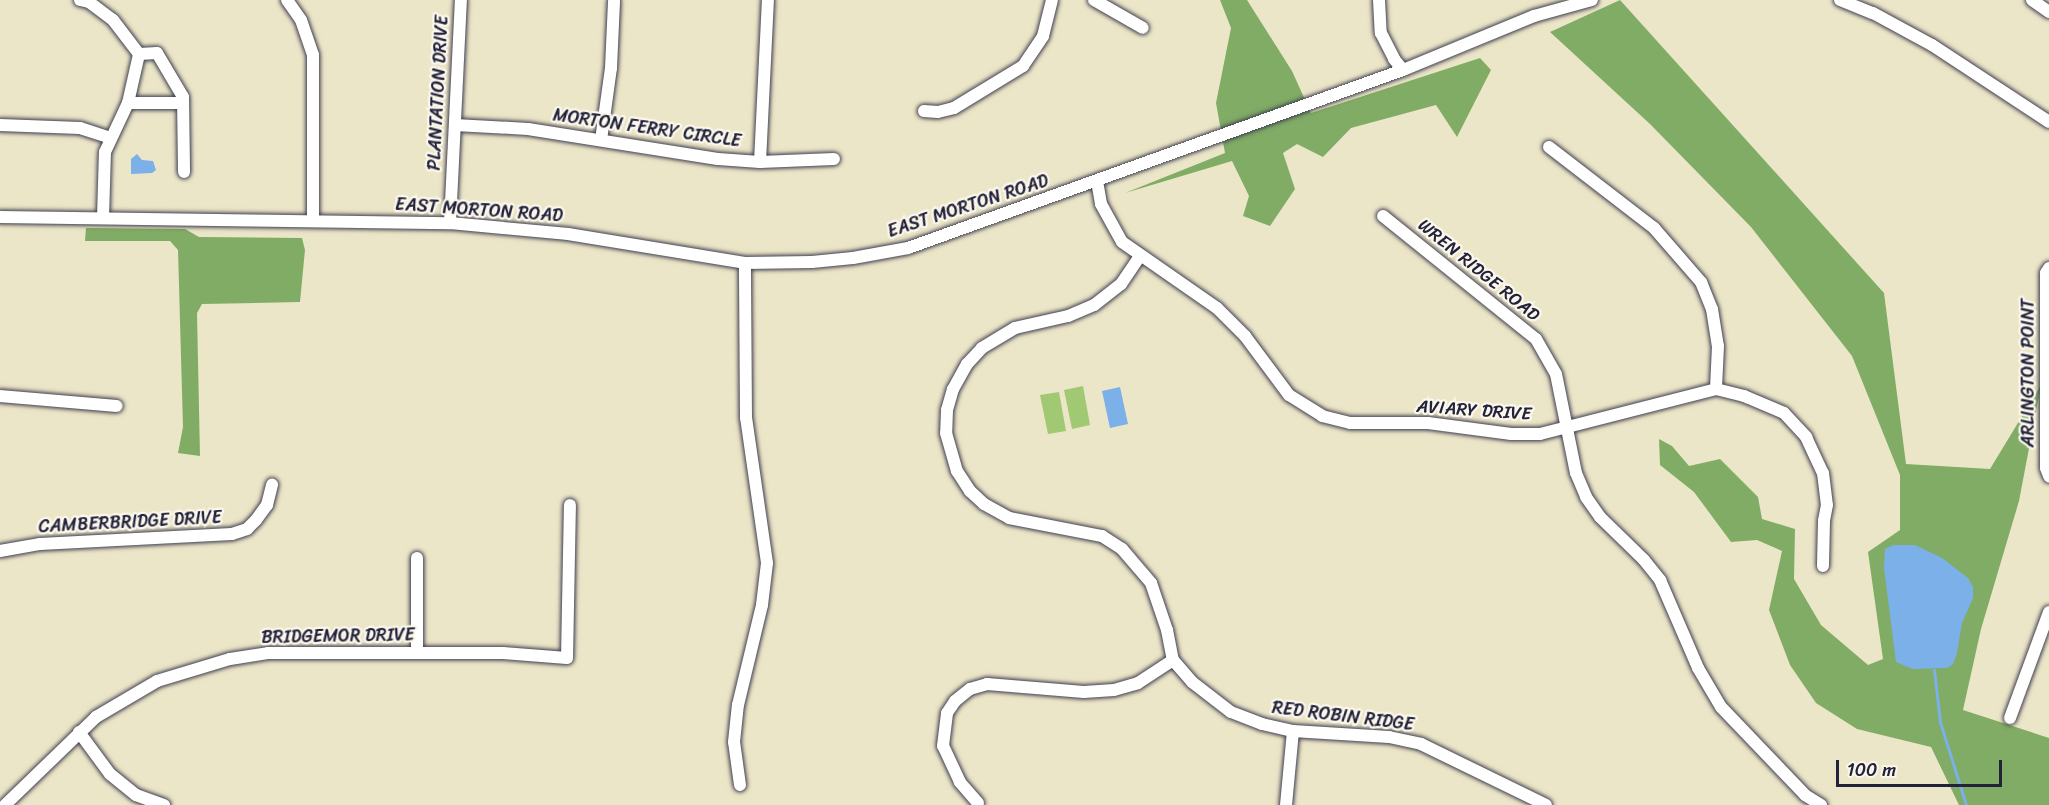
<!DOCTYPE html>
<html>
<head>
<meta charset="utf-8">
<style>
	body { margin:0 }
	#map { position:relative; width:2049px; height:805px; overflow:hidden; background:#ece6c8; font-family:Sriracha,sans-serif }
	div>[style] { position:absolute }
	.green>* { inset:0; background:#a1c873 }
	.forest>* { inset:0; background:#80ac65 }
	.water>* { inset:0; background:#7bb0e9 }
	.stream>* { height:3px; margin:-1.5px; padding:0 1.5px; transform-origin:1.5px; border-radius:1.5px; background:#7bb0e9 }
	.roads { filter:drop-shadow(0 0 2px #403f50) drop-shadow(0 0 2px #403f50) }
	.street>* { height:12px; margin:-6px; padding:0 6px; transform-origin:6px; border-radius:6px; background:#fff }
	span { translate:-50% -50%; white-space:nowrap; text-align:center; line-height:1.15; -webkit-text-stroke:4.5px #fbf7ec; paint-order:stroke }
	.street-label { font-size:18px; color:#22223b }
	.scale { position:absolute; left:1836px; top:760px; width:166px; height:27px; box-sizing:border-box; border:3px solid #22223b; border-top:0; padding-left:8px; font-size:18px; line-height:21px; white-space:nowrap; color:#22223b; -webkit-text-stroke:4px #fbf7ec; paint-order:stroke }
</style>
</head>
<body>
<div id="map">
	<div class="green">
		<div style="clip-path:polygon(1083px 386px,1090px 425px,1072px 429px,1064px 390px)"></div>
		<div style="clip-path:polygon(1059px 392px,1066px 431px,1048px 434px,1040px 395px)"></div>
	</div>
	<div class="forest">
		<div style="clip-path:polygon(1220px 0,1247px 0,1292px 71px,1311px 113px,1480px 58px,1491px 70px,1457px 137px,1436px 105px,1351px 128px,1323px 157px,1297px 144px,1283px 153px,1295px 189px,1270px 226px,1243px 216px,1249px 196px,1232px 161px,1125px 193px,1225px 153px,1216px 103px,1231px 28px)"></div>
		<div style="clip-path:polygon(1620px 0,1884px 293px,1906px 464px,1990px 469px,2041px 385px,2019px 501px,1981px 629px,1963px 710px,2049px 738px,2049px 805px,1959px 805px,1931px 747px,1857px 729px,1816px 703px,1790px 665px,1769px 610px,1782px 551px,1757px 540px,1731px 542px,1694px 492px,1660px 465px,1659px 439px,1672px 446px,1689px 466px,1720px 459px,1758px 497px,1762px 519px,1795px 529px,1794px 579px,1821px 625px,1868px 665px,1883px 659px,1868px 552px,1900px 530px,1900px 475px,1852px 356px,1751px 227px,1650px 124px,1550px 32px)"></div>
		<div style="clip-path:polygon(86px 228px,185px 229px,199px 237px,302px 238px,305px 250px,300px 302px,202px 304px,197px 313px,200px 456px,178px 453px,183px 427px,178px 250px,170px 241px,85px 241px)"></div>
	</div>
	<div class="water">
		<div style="clip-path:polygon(137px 154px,142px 160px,153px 161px,156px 170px,152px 173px,131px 174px,131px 159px)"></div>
		<div style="clip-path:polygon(1120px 387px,1128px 424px,1110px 428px,1102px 391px)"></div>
		<div style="clip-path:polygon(1893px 545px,1915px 545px,1942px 558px,1968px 578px,1973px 587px,1973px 598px,1962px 623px,1957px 653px,1953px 664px,1947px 668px,1912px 669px,1896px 662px,1884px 568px,1885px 549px)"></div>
	</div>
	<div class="stream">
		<div style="left:1934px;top:670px;width:52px;rotate:83.4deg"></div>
		<div style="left:1940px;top:722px;width:87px;rotate:72.6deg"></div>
	</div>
	<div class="roads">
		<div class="street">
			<div style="left:80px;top:0;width:9px;rotate:13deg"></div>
			<div style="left:89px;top:2px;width:30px;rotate:37deg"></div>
			<div style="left:113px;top:20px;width:43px;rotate:52.6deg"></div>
			<div style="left:287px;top:0;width:24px;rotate:55deg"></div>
			<div style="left:301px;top:20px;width:37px;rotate:71deg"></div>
			<div style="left:313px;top:55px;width:165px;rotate:90deg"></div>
			<div style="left:1094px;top:0;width:56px;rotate:29.7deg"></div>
			<div style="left:1379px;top:0;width:33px;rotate:87deg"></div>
			<div style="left:1381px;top:33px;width:29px;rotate:63deg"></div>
			<div style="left:1394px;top:59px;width:14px;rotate:51deg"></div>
			<div style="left:1840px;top:0;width:35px;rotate:22deg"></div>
			<div style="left:1873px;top:13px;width:67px;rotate:28.5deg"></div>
			<div style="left:1932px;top:45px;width:140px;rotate:33.3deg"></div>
			<div style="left:2032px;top:0;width:21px;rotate:35deg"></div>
			<div style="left:139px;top:54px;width:18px;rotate:-3deg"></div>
			<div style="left:157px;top:53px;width:51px;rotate:59.4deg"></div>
			<div style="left:183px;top:97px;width:75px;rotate:89.2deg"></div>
			<div style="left:128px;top:103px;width:55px"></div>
			<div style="left:924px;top:111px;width:14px;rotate:4deg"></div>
			<div style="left:938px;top:112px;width:16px;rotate:-14deg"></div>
			<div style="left:954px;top:108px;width:81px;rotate:-31.3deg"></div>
			<div style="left:1023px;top:66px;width:36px;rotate:-56deg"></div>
			<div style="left:1043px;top:36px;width:37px;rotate:-76deg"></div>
			<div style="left:0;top:125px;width:80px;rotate:2.1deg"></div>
			<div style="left:80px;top:128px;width:32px;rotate:18deg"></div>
			<div style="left:455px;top:125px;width:73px;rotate:3.1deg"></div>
			<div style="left:528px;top:129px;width:192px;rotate:9deg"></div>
			<div style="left:718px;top:159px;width:42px;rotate:4.1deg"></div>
			<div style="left:760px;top:162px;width:74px;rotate:-2.3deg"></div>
			<div style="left:601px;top:140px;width:73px;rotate:-82.1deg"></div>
			<div style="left:611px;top:68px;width:67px;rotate:-87.4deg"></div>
			<div style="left:1549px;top:147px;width:133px;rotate:37.6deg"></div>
			<div style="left:1654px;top:228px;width:72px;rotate:49deg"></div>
			<div style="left:1701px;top:282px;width:29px;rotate:68deg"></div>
			<div style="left:1712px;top:309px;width:37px;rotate:81deg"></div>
			<div style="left:1718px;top:346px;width:43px;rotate:92.7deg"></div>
			<div style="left:760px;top:162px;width:162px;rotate:-87.2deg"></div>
			<div style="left:1097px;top:181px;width:23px;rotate:80deg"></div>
			<div style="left:1101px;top:204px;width:43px;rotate:61.1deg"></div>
			<div style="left:1122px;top:242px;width:116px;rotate:34.8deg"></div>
			<div style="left:1217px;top:308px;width:40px;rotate:45deg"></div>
			<div style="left:1245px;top:336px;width:74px;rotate:53.3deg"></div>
			<div style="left:1289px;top:395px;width:39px;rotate:32deg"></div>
			<div style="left:1322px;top:416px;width:29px;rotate:14deg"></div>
			<div style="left:1350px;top:423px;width:78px"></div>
			<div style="left:1428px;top:423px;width:84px;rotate:7.5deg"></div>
			<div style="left:1511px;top:434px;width:29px"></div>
			<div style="left:1540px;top:434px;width:182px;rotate:-14.3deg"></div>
			<div style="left:1716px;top:389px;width:29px;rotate:14deg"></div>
			<div style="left:1744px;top:396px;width:43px;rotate:23deg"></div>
			<div style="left:1784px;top:413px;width:33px;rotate:47deg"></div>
			<div style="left:1806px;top:437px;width:40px;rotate:65deg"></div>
			<div style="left:1823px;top:473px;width:32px;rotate:83deg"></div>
			<div style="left:1827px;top:505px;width:16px;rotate:101deg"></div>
			<div style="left:1824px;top:521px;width:45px;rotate:91.3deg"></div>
			<div style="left:1383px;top:216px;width:196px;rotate:38.8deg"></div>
			<div style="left:1536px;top:339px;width:40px;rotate:60.3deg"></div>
			<div style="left:1556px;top:374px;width:101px;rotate:78.6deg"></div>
			<div style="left:1576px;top:473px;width:26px;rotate:67deg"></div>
			<div style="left:1586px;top:497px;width:24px;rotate:55deg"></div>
			<div style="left:1600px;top:517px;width:62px;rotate:44.3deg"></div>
			<div style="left:1644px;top:560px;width:26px;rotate:51deg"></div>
			<div style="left:1660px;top:580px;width:96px;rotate:66.6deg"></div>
			<div style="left:1698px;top:668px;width:45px;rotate:59.5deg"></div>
			<div style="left:1721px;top:707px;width:122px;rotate:46.3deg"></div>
			<div style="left:1805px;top:795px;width:19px;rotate:32deg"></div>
			<div style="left:0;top:217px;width:450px;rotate:0.8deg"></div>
			<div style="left:450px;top:223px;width:119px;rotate:5.3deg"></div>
			<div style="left:568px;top:234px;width:179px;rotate:9.3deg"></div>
			<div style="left:745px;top:263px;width:67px;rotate:-0.9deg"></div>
			<div style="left:812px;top:262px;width:41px;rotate:-5.6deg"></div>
			<div style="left:853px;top:258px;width:56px;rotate:-10.3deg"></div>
			<div style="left:908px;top:248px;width:526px;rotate:-19.78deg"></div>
			<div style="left:1403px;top:70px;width:142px;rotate:-22.4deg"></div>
			<div style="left:1534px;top:16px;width:60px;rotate:-15.4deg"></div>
			<div style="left:103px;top:218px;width:66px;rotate:-88.3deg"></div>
			<div style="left:105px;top:152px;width:54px;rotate:-64.9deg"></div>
			<div style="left:128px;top:103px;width:50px;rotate:-77.3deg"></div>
			<div style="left:450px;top:223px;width:223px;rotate:-87.2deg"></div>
			<div style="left:1140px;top:256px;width:34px;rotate:124deg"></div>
			<div style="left:1121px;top:284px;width:34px;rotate:142deg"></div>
			<div style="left:1094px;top:305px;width:28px;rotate:157deg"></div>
			<div style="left:1068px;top:316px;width:54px;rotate:167.2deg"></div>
			<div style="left:1015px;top:328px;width:39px;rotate:149deg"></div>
			<div style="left:982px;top:348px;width:22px;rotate:133deg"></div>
			<div style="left:967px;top:364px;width:29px;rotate:119deg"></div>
			<div style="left:953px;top:389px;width:22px;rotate:106deg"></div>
			<div style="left:947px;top:410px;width:23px;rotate:92deg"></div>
			<div style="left:946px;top:433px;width:40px;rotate:74deg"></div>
			<div style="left:957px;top:471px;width:24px;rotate:57deg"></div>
			<div style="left:970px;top:491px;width:19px;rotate:43deg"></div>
			<div style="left:984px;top:504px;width:29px;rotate:29deg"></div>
			<div style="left:1009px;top:518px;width:95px;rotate:11deg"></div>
			<div style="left:1102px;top:536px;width:24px;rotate:33deg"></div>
			<div style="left:1122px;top:549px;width:45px;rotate:49.5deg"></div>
			<div style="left:1151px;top:583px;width:50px;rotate:71.2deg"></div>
			<div style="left:1167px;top:630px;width:31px;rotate:79deg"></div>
			<div style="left:1173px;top:660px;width:29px;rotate:49deg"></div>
			<div style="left:1192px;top:682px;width:49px;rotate:37.6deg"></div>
			<div style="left:1231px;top:712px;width:33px;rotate:21deg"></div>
			<div style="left:1262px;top:724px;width:32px;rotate:13deg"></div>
			<div style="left:1293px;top:731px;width:96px;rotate:3.6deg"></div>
			<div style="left:1389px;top:737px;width:33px;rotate:12deg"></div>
			<div style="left:1421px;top:744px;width:139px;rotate:26deg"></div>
			<div style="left:2049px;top:268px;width:6px;rotate:121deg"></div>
			<div style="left:2046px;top:273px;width:195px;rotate:90deg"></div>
			<div style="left:2046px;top:468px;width:9px;rotate:69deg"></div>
			<div style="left:0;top:396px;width:117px;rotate:4.9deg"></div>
			<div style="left:0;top:551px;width:41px;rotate:-9.9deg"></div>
			<div style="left:40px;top:544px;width:192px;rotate:-3deg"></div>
			<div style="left:232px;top:534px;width:16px;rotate:-18deg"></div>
			<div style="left:247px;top:529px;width:13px;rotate:-45deg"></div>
			<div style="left:256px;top:520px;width:19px;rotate:-54deg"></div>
			<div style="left:267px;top:505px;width:21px;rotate:-76deg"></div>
			<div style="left:417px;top:558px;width:95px;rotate:90deg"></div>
			<div style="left:2010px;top:718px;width:113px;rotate:-69.8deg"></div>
			<div style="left:79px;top:732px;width:52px;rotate:53.6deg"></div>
			<div style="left:110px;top:774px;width:33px;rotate:39deg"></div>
			<div style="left:136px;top:795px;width:30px;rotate:20deg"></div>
			<div style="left:740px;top:785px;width:43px;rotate:-97.9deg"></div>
			<div style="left:734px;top:742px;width:37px;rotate:-84deg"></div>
			<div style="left:738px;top:705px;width:103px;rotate:-76.5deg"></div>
			<div style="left:762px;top:605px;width:42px;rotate:-83.2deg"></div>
			<div style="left:767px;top:563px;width:147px;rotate:-98.2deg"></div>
			<div style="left:746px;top:418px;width:155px;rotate:-90.4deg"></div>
			<div style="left:978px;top:803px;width:28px;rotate:-131deg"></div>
			<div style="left:960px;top:782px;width:40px;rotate:-115deg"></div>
			<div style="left:943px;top:746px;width:33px;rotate:-83deg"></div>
			<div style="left:947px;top:713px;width:14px;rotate:-56deg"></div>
			<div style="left:955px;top:701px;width:19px;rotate:-39deg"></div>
			<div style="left:970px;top:689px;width:18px;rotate:-16deg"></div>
			<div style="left:987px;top:684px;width:97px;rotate:4.7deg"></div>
			<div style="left:1084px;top:692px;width:30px;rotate:-4deg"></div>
			<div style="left:1114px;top:690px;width:25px;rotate:-16deg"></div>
			<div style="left:1138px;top:683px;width:42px;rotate:-33.3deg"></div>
			<div style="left:5px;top:805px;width:127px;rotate:-44deg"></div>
			<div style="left:96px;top:717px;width:71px;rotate:-30.5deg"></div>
			<div style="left:157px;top:681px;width:76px;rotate:-16.8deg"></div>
			<div style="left:230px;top:659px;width:38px;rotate:-9deg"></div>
			<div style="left:268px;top:653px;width:235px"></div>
			<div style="left:503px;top:653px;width:64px;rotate:4.5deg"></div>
			<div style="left:567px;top:658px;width:153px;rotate:-88.9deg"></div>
			<div style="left:1286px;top:805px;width:74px;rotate:-84.6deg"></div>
		</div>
	</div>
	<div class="street-label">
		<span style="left:438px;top:93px;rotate:-87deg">PLANTATION DRIVE</span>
		<span style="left:647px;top:128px;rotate:8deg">MORTON FERRY CIRCLE</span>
		<span style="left:968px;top:206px;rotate:-18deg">EAST MORTON ROAD</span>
		<span style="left:479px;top:210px;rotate:4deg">EAST MORTON ROAD</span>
		<span style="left:1479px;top:270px;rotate:39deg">WREN RIDGE ROAD</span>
		<span style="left:2028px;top:373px;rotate:-90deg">ARLINGTON POINT</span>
		<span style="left:1474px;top:410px;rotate:4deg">AVIARY DRIVE</span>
		<span style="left:130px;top:522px;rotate:-3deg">CAMBERBRIDGE DRIVE</span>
		<span style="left:338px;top:636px;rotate:-1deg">BRIDGEMOR DRIVE</span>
		<span style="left:1343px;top:716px;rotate:7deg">RED ROBIN RIDGE</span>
	</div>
	<div class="scale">100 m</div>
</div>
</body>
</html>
